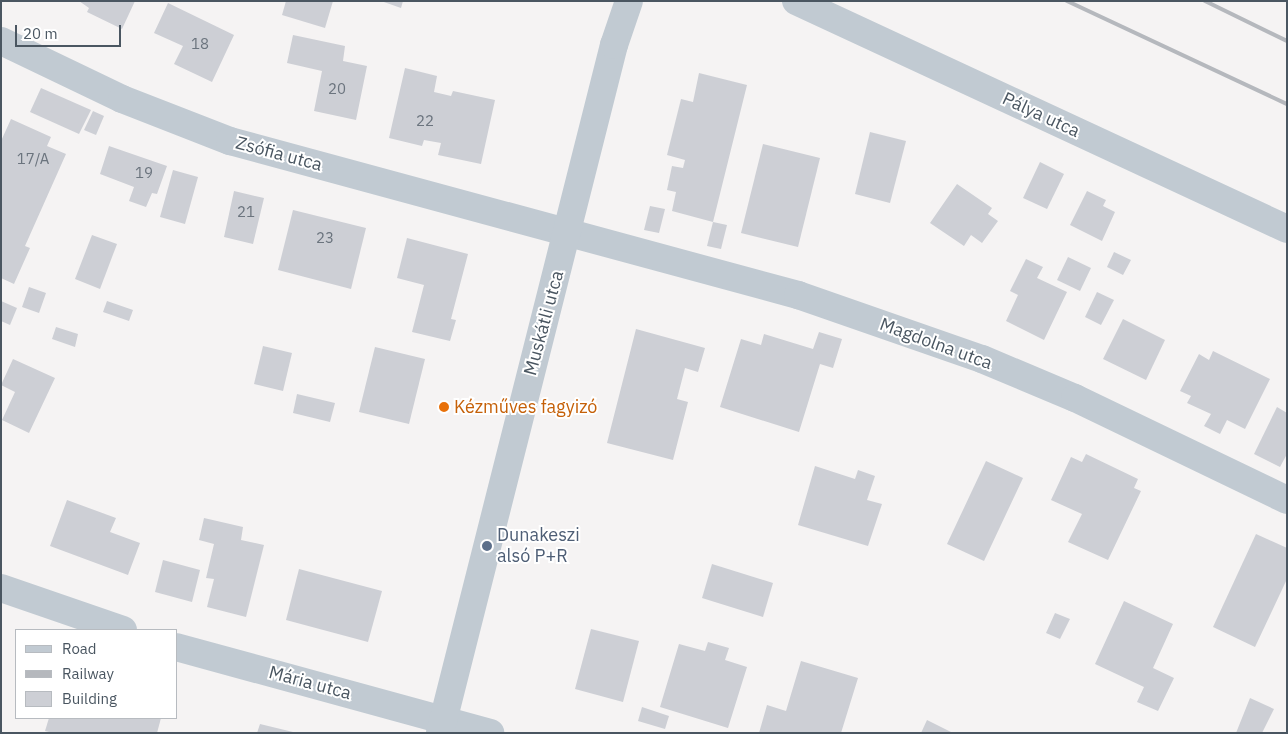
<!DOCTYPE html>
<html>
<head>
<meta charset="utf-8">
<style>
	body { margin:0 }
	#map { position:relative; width:1288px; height:734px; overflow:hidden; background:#f5f3f3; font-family:"IBM Plex Sans",sans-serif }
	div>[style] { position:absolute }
	.building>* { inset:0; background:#cdcfd5 }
	.minor>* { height:28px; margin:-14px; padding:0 14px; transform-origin:14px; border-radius:14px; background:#c1cad2 }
	.rail>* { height:4px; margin:-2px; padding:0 2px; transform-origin:2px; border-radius:2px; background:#b5b8bd }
	.dots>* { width:14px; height:14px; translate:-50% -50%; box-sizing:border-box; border:2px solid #fff; border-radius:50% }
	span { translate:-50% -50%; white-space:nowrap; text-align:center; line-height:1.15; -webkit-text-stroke:4px #fff; paint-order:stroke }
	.number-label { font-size:15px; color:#6b747e }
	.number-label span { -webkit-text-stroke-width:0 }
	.street-label { font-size:18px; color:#4a5661 }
	.food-label { font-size:18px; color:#c56008 }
	.left { translate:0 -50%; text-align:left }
	.service-label { font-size:18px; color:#4e5e75 }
	.frame { position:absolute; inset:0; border:2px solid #4a5661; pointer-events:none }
	.legend { position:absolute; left:15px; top:629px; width:162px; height:90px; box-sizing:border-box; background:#fff; border:1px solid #b7bbc0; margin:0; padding:6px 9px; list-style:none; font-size:15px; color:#4a5661 }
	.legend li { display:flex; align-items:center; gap:10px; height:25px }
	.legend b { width:25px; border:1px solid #b7bbc0 }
	.scale { position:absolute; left:15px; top:25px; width:106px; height:22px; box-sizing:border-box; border:2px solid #4a5661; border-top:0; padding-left:6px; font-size:15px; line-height:18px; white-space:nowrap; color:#4a5661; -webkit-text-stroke:4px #fff; paint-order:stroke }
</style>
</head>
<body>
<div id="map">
	<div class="building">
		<div style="clip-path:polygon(79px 1px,135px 1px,122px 29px,87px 12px,89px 8px)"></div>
		<div style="clip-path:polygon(286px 1px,333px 1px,325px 28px,282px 15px)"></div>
		<div style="clip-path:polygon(381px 1px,403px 1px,401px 8px)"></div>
		<div style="clip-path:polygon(168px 3px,234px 35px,212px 82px,174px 64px,183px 46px,154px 33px)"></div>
		<div style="clip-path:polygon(293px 35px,345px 46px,343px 61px,367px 66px,356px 120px,314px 111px,322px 71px,287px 63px)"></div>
		<div style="clip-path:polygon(405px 68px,437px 76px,434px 92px,451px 96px,453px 91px,495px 100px,481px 164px,438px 155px,441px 143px,424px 140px,422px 146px,389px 138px)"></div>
		<div style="clip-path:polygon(699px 73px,747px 85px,713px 222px,672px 211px,676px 192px,667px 190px,672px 166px,683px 168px,685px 160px,667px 155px,681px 99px,693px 102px)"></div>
		<div style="clip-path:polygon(41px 88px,91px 110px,79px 134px,30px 112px)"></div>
		<div style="clip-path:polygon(93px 111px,104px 116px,96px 135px,84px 130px)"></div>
		<div style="clip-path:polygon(11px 119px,51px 137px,47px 146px,66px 154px,25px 246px,30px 248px,14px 284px,1px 278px,1px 141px)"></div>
		<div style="clip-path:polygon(870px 132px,906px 141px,890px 203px,855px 194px)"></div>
		<div style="clip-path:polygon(763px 144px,820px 158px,798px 247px,741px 233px)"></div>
		<div style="clip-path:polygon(109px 146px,167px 166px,157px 194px,152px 193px,146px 207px,129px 201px,134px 187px,100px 174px)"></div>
		<div style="clip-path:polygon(1040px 162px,1064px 174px,1047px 209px,1023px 198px)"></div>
		<div style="clip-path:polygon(173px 170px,198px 177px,185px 224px,160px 217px)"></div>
		<div style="clip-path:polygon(957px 184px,992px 208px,988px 214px,998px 221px,982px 243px,971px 235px,964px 246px,930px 223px)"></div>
		<div style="clip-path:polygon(234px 191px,264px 198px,253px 244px,224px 237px)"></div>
		<div style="clip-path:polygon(1087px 191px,1106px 200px,1103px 206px,1115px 212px,1102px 241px,1070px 225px)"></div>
		<div style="clip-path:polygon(650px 206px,665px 209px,659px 233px,644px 230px)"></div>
		<div style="clip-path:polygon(293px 210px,366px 228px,351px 289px,278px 270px)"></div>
		<div style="clip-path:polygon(713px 222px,727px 225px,721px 249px,707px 246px)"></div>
		<div style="clip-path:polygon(92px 235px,117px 244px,100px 289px,75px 279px)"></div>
		<div style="clip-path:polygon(407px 238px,468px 254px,451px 319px,456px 320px,450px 341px,412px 332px,424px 285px,397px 278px)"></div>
		<div style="clip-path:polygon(1114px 252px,1131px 260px,1123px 275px,1107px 267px)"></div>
		<div style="clip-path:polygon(1068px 257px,1091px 268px,1080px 291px,1057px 280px)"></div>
		<div style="clip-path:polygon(1026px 259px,1043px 267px,1037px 278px,1067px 292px,1044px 340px,1006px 321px,1018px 295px,1010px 291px)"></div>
		<div style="clip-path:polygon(29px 287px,46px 293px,39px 313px,22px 307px)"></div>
		<div style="clip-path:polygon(1097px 292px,1114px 300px,1101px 325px,1085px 317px)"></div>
		<div style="clip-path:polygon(1px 301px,17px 308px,10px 325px,1px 321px)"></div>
		<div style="clip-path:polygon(107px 301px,133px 310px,129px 321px,103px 312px)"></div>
		<div style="clip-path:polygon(1123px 319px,1165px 340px,1146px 380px,1103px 359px)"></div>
		<div style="clip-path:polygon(56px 327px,78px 334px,75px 347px,52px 339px)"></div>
		<div style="clip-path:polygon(636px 329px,705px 348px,698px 372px,685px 368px,677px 399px,688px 402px,673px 460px,607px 443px)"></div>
		<div style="clip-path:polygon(819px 332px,842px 339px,833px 368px,820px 364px,799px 432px,720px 407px,741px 339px,761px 345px,764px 334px,813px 349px)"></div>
		<div style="clip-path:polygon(263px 346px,292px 353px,283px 391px,254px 384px)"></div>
		<div style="clip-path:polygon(375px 347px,425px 359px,409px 424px,359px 412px)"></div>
		<div style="clip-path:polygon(1213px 351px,1270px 379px,1245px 429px,1227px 420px,1220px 434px,1204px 426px,1211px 414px,1187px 403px,1191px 396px,1180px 391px,1199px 354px,1209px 360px)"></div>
		<div style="clip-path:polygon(13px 359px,55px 378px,29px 433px,2px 420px,15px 392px,1px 385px)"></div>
		<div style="clip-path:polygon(297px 394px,335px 403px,330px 422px,293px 413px)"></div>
		<div style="clip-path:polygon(1277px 407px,1287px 413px,1287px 454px,1280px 467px,1254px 454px)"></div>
		<div style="clip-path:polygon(1086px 454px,1138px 479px,1134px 488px,1141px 491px,1108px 560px,1068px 542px,1082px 514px,1051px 500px,1071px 457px,1082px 462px)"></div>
		<div style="clip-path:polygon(986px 461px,1023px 478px,984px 561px,947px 544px)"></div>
		<div style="clip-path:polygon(815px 466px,855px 479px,858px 470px,875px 476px,867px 500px,882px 504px,868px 546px,798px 525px)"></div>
		<div style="clip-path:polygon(67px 500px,116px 518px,110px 532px,140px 543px,128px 575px,50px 546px)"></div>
		<div style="clip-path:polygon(204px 518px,243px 527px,241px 540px,264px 545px,246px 617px,207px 607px,214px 579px,206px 578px,214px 544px,199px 540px)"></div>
		<div style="clip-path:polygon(1256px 534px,1287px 548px,1287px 579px,1255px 647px,1213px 627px)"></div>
		<div style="clip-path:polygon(163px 560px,200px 570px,192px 602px,155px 592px)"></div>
		<div style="clip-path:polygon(712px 564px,773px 583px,763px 617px,702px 598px)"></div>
		<div style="clip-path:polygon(299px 569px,382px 591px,368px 642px,286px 620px)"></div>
		<div style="clip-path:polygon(1124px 601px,1173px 624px,1153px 668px,1174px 678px,1158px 711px,1137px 702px,1144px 687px,1095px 664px)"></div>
		<div style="clip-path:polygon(1055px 613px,1070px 619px,1060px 639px,1046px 633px)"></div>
		<div style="clip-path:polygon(591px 629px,639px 641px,623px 702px,575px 689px)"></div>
		<div style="clip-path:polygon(708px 642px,729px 648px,725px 660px,747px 667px,728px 728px,660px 707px,679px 644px,705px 651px)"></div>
		<div style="clip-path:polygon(801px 661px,858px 678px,841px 733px,759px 733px,767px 705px,786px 711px)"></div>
		<div style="clip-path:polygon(1250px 698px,1274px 709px,1262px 733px,1236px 733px)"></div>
		<div style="clip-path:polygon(642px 707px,669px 716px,665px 729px,638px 721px)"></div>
		<div style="clip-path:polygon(49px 718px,161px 718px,157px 733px,53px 733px,45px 731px)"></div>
		<div style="clip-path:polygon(927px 720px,953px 733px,921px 733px)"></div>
		<div style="clip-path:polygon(260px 724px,293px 732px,293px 733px,257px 733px)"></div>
	</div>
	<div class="minor">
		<div style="left:796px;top:1px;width:541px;rotate:24.91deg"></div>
		<div style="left:1px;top:41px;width:134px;rotate:25.6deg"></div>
		<div style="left:122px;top:99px;width:116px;rotate:21.3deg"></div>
		<div style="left:230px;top:141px;width:589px;rotate:15.17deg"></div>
		<div style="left:798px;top:295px;width:195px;rotate:19.2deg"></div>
		<div style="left:982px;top:359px;width:101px;rotate:22.8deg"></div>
		<div style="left:1075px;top:398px;width:235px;rotate:25.7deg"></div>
		<div style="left:1px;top:588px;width:129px;rotate:19deg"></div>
		<div style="left:176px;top:647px;width:326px;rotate:15.3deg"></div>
		<div style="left:440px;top:733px;width:710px;rotate:-75.81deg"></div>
		<div style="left:614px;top:45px;width:46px;rotate:-71.2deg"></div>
	</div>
	<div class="rail">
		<div style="left:1067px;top:1px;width:243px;rotate:25.1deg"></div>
		<div style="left:1205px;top:1px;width:91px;rotate:26deg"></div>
	</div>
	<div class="dots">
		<div style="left:444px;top:407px;background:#e8710a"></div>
		<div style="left:487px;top:546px;background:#5c6f8a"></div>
	</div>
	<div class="number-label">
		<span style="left:200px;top:44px">18</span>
		<span style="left:337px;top:89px">20</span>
		<span style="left:425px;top:121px">22</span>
		<span style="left:33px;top:159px">17/A</span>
		<span style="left:144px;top:173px">19</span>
		<span style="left:246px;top:212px">21</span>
		<span style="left:325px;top:238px">23</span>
	</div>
	<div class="street-label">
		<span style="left:1041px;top:115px;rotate:25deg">Pálya utca</span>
		<span style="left:279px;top:154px;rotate:15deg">Zsófia utca</span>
		<span style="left:544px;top:323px;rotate:-75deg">Muskátli utca</span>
		<span style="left:936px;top:344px;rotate:20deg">Magdolna utca</span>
		<span style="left:310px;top:683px;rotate:15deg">Mária utca</span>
	</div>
	<div class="food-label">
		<span class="left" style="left:454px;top:407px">Kézműves fagyizó</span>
	</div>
	<div class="service-label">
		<span class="left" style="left:497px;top:546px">Dunakeszi<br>alsó P+R</span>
	</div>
	<div class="frame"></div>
	<ul class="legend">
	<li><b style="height:6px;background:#c1cad2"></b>Road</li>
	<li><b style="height:6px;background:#b5b8bd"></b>Railway</li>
	<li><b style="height:14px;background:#cdcfd5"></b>Building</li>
	</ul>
	<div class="scale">20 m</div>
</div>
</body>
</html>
